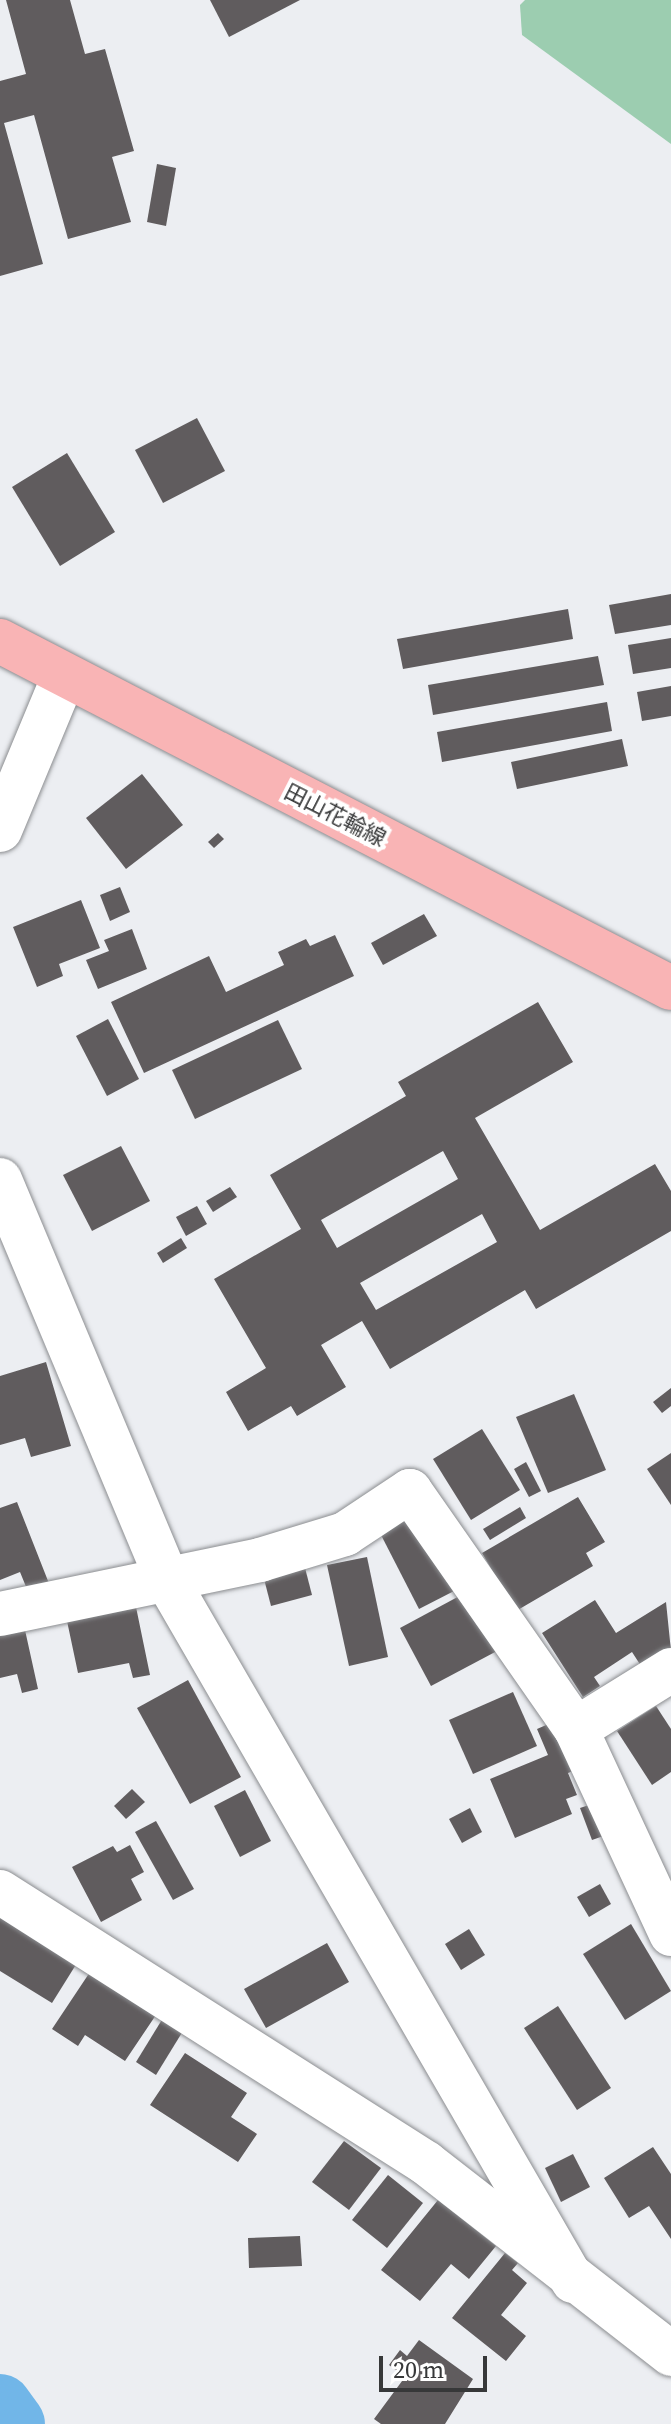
<!DOCTYPE html>
<html>
<head>
<meta charset="utf-8">
<style>
	body { margin:0 }
	#map { position:relative; width:671px; height:2424px; overflow:hidden; background:#eceef2; font-family:"Source Serif 4","Noto Sans JP",serif }
	div>[style] { position:absolute }
	.green>* { inset:0; background:#9ccdb0 }
	.river>* { height:64px; margin:-32px; padding:0 32px; transform-origin:32px; border-radius:32px; background:#71b6e8 }
	.building>* { inset:0; background:#605c5e }
	.roads { filter:drop-shadow(0 0 2px #8b8d90) drop-shadow(0 0 2px #8b8d90) }
	.minor>* { height:44px; margin:-22px; padding:0 22px; transform-origin:22px; border-radius:22px; background:#fff }
	.major>* { height:44px; margin:-22px; padding:0 22px; transform-origin:22px; border-radius:22px; background:#f9b4b5 }
	span { translate:-50% -50%; white-space:nowrap; text-align:center; line-height:1.15; -webkit-text-stroke:8px #fff; paint-order:stroke }
	.street-label { font-size:22px; color:#373839 }
	.scale { position:absolute; left:379px; top:2356px; width:108px; height:36px; box-sizing:border-box; border:4px solid #373839; border-top:0; padding-left:10px; font-size:24px; line-height:28px; white-space:nowrap; color:#373839; -webkit-text-stroke:6px #fff; paint-order:stroke }
</style>
</head>
<body>
<div id="map">
	<div class="green">
		<div style="clip-path:polygon(525px 0,671px 0,671px 144px,522px 35px,520px 5px)"></div>
	</div>
	<div class="river">
		<div style="left:0;top:2406px;width:22px;rotate:54deg"></div>
	</div>
	<div class="building">
		<div style="clip-path:polygon(6px 0,70px 0,85px 54px,105px 49px,134px 151px,112px 157px,131px 222px,68px 239px,34px 115px,4px 123px,43px 264px,0 276px,0 81px,26px 74px)"></div>
		<div style="clip-path:polygon(210px 0,300px 0,229px 37px)"></div>
		<div style="clip-path:polygon(157px 164px,176px 168px,166px 226px,147px 222px)"></div>
		<div style="clip-path:polygon(197px 418px,225px 471px,163px 503px,135px 450px)"></div>
		<div style="clip-path:polygon(67px 453px,115px 532px,60px 566px,12px 487px)"></div>
		<div style="clip-path:polygon(671px 594px,671px 625px,615px 634px,609px 605px)"></div>
		<div style="clip-path:polygon(568px 609px,573px 639px,403px 669px,397px 639px)"></div>
		<div style="clip-path:polygon(671px 638px,671px 668px,633px 674px,628px 645px)"></div>
		<div style="clip-path:polygon(598px 656px,604px 685px,433px 715px,428px 685px)"></div>
		<div style="clip-path:polygon(671px 686px,671px 716px,642px 721px,637px 692px)"></div>
		<div style="clip-path:polygon(607px 702px,612px 731px,442px 762px,437px 732px)"></div>
		<div style="clip-path:polygon(622px 739px,628px 766px,517px 789px,511px 762px)"></div>
		<div style="clip-path:polygon(142px 774px,183px 825px,126px 869px,86px 818px)"></div>
		<div style="clip-path:polygon(218px 833px,224px 839px,214px 848px,208px 842px)"></div>
		<div style="clip-path:polygon(120px 887px,130px 912px,110px 921px,100px 895px)"></div>
		<div style="clip-path:polygon(81px 900px,100px 948px,59px 964px,63px 976px,37px 987px,13px 927px)"></div>
		<div style="clip-path:polygon(424px 914px,437px 936px,383px 965px,371px 943px)"></div>
		<div style="clip-path:polygon(132px 929px,147px 969px,98px 989px,86px 960px,109px 951px,104px 940px)"></div>
		<div style="clip-path:polygon(335px 935px,354px 976px,144px 1073px,111px 1002px,209px 956px,226px 992px,284px 965px,278px 952px,306px 939px,310px 946px)"></div>
		<div style="clip-path:polygon(evenodd,538px 1002px,573px 1062px,475px 1118px,540px 1230px,655px 1164px,671px 1191px,671px 1231px,536px 1309px,525px 1290px,390px 1369px,362px 1321px,321px 1345px,346px 1387px,297px 1416px,291px 1406px,248px 1431px,226px 1392px,266px 1368px,214px 1279px,301px 1229px,270px 1175px,406px 1096px,398px 1082px,538px 1002px,443px 1151px,458px 1179px,337px 1248px,321px 1220px,443px 1151px,538px 1002px,482px 1214px,497px 1242px,376px 1310px,360px 1283px,482px 1214px)"></div>
		<div style="clip-path:polygon(108px 1019px,139px 1079px,107px 1096px,76px 1036px)"></div>
		<div style="clip-path:polygon(278px 1020px,302px 1069px,195px 1119px,172px 1070px)"></div>
		<div style="clip-path:polygon(121px 1146px,150px 1201px,92px 1231px,63px 1175px)"></div>
		<div style="clip-path:polygon(230px 1187px,237px 1197px,213px 1212px,206px 1201px)"></div>
		<div style="clip-path:polygon(197px 1206px,207px 1224px,186px 1236px,176px 1217px)"></div>
		<div style="clip-path:polygon(181px 1238px,187px 1248px,163px 1263px,157px 1253px)"></div>
		<div style="clip-path:polygon(46px 1362px,71px 1446px,31px 1457px,25px 1438px,0 1445px,0 1376px)"></div>
		<div style="clip-path:polygon(671px 1388px,671px 1406px,662px 1413px,653px 1402px)"></div>
		<div style="clip-path:polygon(574px 1394px,606px 1470px,548px 1493px,516px 1417px)"></div>
		<div style="clip-path:polygon(482px 1429px,520px 1490px,471px 1520px,433px 1459px)"></div>
		<div style="clip-path:polygon(671px 1453px,671px 1505px,647px 1469px)"></div>
		<div style="clip-path:polygon(526px 1462px,541px 1491px,529px 1497px,514px 1469px)"></div>
		<div style="clip-path:polygon(578px 1497px,605px 1542px,586px 1553px,593px 1566px,516px 1611px,482px 1553px)"></div>
		<div style="clip-path:polygon(17px 1502px,50px 1586px,29px 1594px,20px 1572px,0 1580px,0 1508px)"></div>
		<div style="clip-path:polygon(520px 1507px,526px 1518px,490px 1540px,483px 1529px)"></div>
		<div style="clip-path:polygon(417px 1514px,456px 1590px,419px 1609px,380px 1533px)"></div>
		<div style="clip-path:polygon(367px 1557px,388px 1657px,349px 1666px,327px 1565px)"></div>
		<div style="clip-path:polygon(304px 1564px,312px 1595px,271px 1606px,263px 1575px)"></div>
		<div style="clip-path:polygon(465px 1593px,497px 1651px,431px 1686px,400px 1628px)"></div>
		<div style="clip-path:polygon(595px 1600px,616px 1633px,666px 1602px,671px 1651px,643px 1669px,632px 1652px,594px 1677px,600px 1686px,583px 1697px,542px 1633px)"></div>
		<div style="clip-path:polygon(136px 1607px,150px 1675px,133px 1678px,129px 1663px,78px 1673px,67px 1621px)"></div>
		<div style="clip-path:polygon(25px 1630px,38px 1689px,22px 1693px,17px 1674px,0 1678px,0 1636px)"></div>
		<div style="clip-path:polygon(188px 1680px,241px 1777px,190px 1804px,137px 1708px)"></div>
		<div style="clip-path:polygon(513px 1692px,537px 1746px,473px 1774px,449px 1720px)"></div>
		<div style="clip-path:polygon(656px 1706px,671px 1729px,671px 1772px,652px 1785px,617px 1731px)"></div>
		<div style="clip-path:polygon(560px 1719px,580px 1768px,568px 1773px,577px 1795px,566px 1799px,572px 1814px,515px 1838px,490px 1779px,548px 1755px,537px 1729px)"></div>
		<div style="clip-path:polygon(132px 1789px,145px 1802px,126px 1819px,114px 1806px)"></div>
		<div style="clip-path:polygon(245px 1790px,271px 1841px,240px 1857px,214px 1806px)"></div>
		<div style="clip-path:polygon(601px 1801px,612px 1833px,592px 1840px,580px 1808px)"></div>
		<div style="clip-path:polygon(470px 1808px,482px 1832px,462px 1843px,449px 1819px)"></div>
		<div style="clip-path:polygon(156px 1821px,194px 1889px,173px 1900px,135px 1832px)"></div>
		<div style="clip-path:polygon(130px 1845px,144px 1872px,131px 1879px,142px 1900px,101px 1922px,72px 1867px,113px 1846px,117px 1852px)"></div>
		<div style="clip-path:polygon(600px 1884px,611px 1904px,589px 1917px,577px 1897px)"></div>
		<div style="clip-path:polygon(0 1916px,77px 1963px,52px 2003px,0 1971px)"></div>
		<div style="clip-path:polygon(631px 1924px,671px 1991px,625px 2020px,583px 1954px)"></div>
		<div style="clip-path:polygon(469px 1929px,485px 1955px,461px 1970px,445px 1944px)"></div>
		<div style="clip-path:polygon(327px 1943px,349px 1982px,266px 2028px,244px 1989px)"></div>
		<div style="clip-path:polygon(94px 1966px,160px 2009px,125px 2061px,85px 2035px,78px 2046px,52px 2029px)"></div>
		<div style="clip-path:polygon(558px 2006px,611px 2088px,577px 2110px,524px 2028px)"></div>
		<div style="clip-path:polygon(163px 2018px,183px 2031px,156px 2075px,136px 2062px)"></div>
		<div style="clip-path:polygon(185px 2053px,247px 2093px,231px 2117px,257px 2134px,238px 2162px,150px 2105px)"></div>
		<div style="clip-path:polygon(344px 2141px,381px 2168px,349px 2210px,312px 2182px)"></div>
		<div style="clip-path:polygon(653px 2147px,671px 2174px,671px 2239px,649px 2206px,629px 2218px,604px 2178px)"></div>
		<div style="clip-path:polygon(573px 2154px,590px 2187px,561px 2202px,545px 2168px)"></div>
		<div style="clip-path:polygon(388px 2175px,423px 2203px,387px 2248px,352px 2220px)"></div>
		<div style="clip-path:polygon(438px 2200px,496px 2246px,469px 2279px,451px 2264px,420px 2301px,381px 2270px)"></div>
		<div style="clip-path:polygon(300px 2236px,302px 2266px,249px 2268px,248px 2238px)"></div>
		<div style="clip-path:polygon(505px 2253px,518px 2263px,512px 2270px,527px 2283px,501px 2315px,526px 2336px,506px 2361px,452px 2318px)"></div>
		<div style="clip-path:polygon(419px 2340px,473px 2379px,445px 2424px,381px 2424px,374px 2419px,405px 2377px,389px 2365px,400px 2350px,407px 2356px)"></div>
	</div>
	<div class="roads">
		<div class="minor">
			<div style="left:0;top:830px;width:167px;rotate:-67.4deg"></div>
			<div style="left:0;top:1180px;width:433px;rotate:67.3deg"></div>
			<div style="left:167px;top:1580px;width:810px;rotate:59.92deg"></div>
			<div style="left:0;top:1614px;width:266px;rotate:-11.7deg"></div>
			<div style="left:260px;top:1560px;width:89px;rotate:-17deg"></div>
			<div style="left:345px;top:1534px;width:78px;rotate:-33.5deg"></div>
			<div style="left:410px;top:1491px;width:290px;rotate:55.1deg"></div>
			<div style="left:576px;top:1729px;width:226px;rotate:65.1deg"></div>
			<div style="left:576px;top:1729px;width:112px;rotate:-31.8deg"></div>
			<div style="left:0;top:1892px;width:505px;rotate:32.46deg"></div>
			<div style="left:426px;top:2163px;width:311px;rotate:37.9deg"></div>
		</div>
		<div class="major">
			<div style="left:0;top:641px;width:755px;rotate:27.35deg"></div>
		</div>
	</div>
	<div class="street-label">
		<span style="left:335px;top:815px;rotate:27deg">田山花輪線</span>
	</div>
	<div class="scale">20 m</div>
</div>
</body>
</html>
